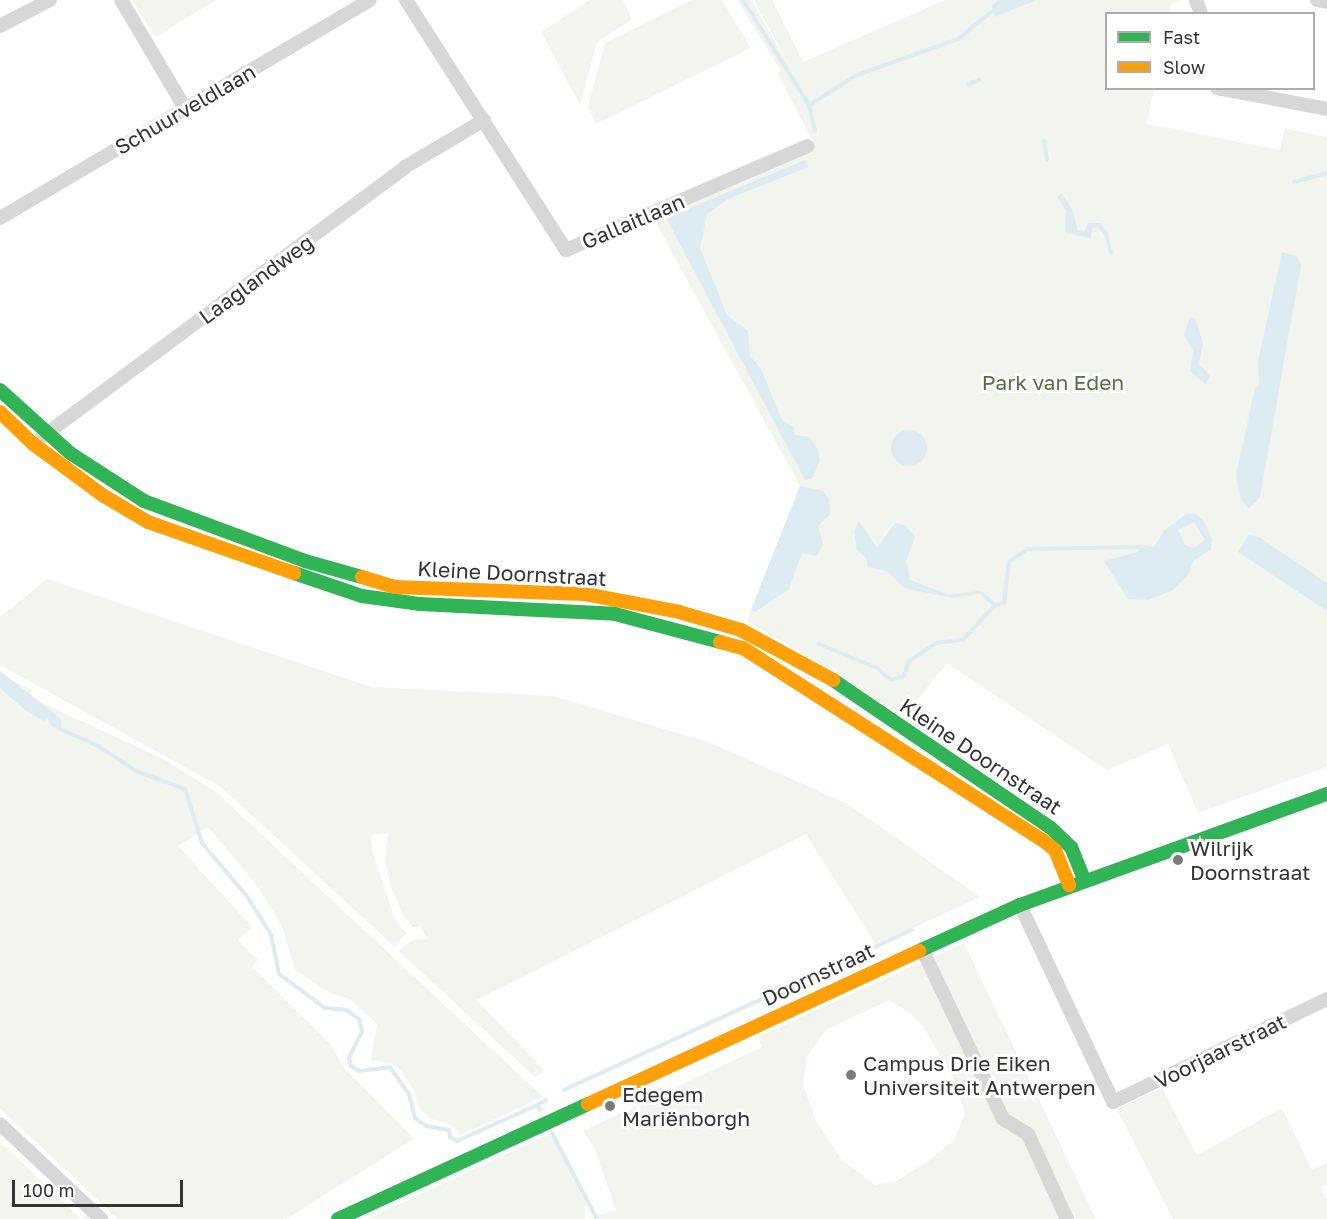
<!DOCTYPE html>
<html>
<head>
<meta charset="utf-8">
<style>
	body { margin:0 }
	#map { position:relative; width:1327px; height:1219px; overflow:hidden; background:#fff; font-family:"Golos Text",sans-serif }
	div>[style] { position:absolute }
	.green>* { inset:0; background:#f1f5ed }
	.water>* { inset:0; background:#ddebf3 }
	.round { border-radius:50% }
	.stream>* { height:4px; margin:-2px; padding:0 2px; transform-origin:2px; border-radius:2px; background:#ddebf3 }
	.street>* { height:14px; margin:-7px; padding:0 7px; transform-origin:7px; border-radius:7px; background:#d7d7d7 }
	.fast>* { height:14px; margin:-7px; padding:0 7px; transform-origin:7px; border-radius:7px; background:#30b455 }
	.slow>* { height:14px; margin:-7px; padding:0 7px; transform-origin:7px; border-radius:7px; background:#ff9f0a }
	.dots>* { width:16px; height:16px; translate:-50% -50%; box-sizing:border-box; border:3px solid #fff; border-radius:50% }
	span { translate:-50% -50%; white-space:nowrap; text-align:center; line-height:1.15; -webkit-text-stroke:6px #fff; paint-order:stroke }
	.street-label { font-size:21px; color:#333 }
	.park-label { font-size:21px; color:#56703f }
	.poi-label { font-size:21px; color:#333 }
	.left { translate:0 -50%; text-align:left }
	.legend { position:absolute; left:1105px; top:12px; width:210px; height:78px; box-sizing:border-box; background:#fff; border:2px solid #adadad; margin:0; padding:8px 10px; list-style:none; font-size:18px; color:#333 }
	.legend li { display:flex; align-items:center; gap:12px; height:30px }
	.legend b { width:30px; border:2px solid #adadad }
	.scale { position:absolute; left:12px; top:1180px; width:171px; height:27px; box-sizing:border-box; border:3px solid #333; border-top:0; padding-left:8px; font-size:18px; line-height:21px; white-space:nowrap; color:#333; -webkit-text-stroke:4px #fff; paint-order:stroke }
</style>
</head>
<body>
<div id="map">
	<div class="green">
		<div style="clip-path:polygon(132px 0,216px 0,156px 37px)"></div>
		<div style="clip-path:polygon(590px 0,623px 0,632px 20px,597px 42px,580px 105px,541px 32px)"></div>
		<div style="clip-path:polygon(692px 0,722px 0,751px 48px,596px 124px,588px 106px,605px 43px)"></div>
		<div style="clip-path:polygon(737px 0,751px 0,790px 67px,754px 0,772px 0,803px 62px,945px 0,1181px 0,1171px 4px,1169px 13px,1106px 14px,1106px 88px,1154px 89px,1147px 124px,1280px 150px,1285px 128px,1327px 137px,1327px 767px,1198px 813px,1168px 744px,1107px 770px,947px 663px,904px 716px,747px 620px,800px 486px,651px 214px,815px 145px,777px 73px,781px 71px)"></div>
		<div style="clip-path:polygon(47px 579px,372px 687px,553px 696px,708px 742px,848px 804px,980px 897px,876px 945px,806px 834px,476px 1000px,545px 1071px,535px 1077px,399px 951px,414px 939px,427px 939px,421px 927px,413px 927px,403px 915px,390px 884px,385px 859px,388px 833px,371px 835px,372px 850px,395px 920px,406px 933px,395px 947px,221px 787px,0 665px,0 617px)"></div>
		<div style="clip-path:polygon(0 675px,31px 689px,32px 698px,163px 759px,216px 792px,543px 1097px,461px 1135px,448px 1123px,431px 1119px,420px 1109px,413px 1089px,401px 1071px,391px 1063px,371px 1060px,377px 1024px,350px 999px,330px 993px,295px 970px,282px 926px,256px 884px,208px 827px,178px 846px,252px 927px,238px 940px,258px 960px,252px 967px,330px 1044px,345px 1069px,414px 1139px,286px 1219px,118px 1219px,0 1108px)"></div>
		<div style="clip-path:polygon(evenodd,964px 943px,1096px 1219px,586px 1219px,616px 1210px,595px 1149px,583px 1131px,762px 1047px,758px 1037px,964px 943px,889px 1000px,909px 1012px,924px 1027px,955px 1083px,965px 1114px,954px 1140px,930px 1160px,897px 1181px,875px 1185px,842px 1160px,817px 1123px,803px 1085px,807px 1056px,826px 1030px,889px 1000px)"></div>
		<div style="clip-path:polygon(1162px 1088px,1197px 1155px,1282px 1108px,1312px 1170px,1327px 1163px,1327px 1184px,1321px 1187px,1327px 1200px,1327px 1219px,1173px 1219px,1117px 1109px)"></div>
		<div style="clip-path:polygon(552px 1133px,585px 1192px,585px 1219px,367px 1219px)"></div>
		<div style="clip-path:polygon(0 1142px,81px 1219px,94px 1213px,101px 1219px,0 1219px)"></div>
	</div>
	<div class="water">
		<div style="clip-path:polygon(998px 0,1037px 0,994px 17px,992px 6px)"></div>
		<div style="clip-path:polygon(805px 160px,808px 167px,728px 199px,707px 214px,700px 248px,727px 315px,748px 331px,750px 356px,761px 369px,782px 420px,794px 427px,795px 435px,809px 437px,818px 449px,820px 461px,812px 478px,805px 480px,666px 218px)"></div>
		<div style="clip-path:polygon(1062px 193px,1073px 211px,1078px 231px,1084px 232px,1088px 223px,1100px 223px,1107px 231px,1113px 254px,1110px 256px,1105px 236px,1097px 227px,1092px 228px,1091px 238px,1065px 233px,1066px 211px,1057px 196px)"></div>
		<div style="clip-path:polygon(1282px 252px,1296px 256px,1301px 265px,1260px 497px,1249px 509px,1240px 498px,1236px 475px,1255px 388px,1259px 386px,1258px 361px)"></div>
		<div style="clip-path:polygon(1190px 317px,1195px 318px,1203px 343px,1199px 364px,1210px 376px,1206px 385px,1190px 371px,1193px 351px,1184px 335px)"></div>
		<div class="round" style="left:891px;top:430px;width:36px;height:36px"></div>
		<div style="clip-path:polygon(800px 486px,823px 491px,829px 499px,830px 514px,818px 526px,823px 544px,817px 556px,802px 553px,789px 589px,755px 612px,751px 610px)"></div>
		<div style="clip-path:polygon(evenodd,1186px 514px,1195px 514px,1204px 521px,1212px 539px,1211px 549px,1193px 561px,1189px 574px,1173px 590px,1148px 600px,1128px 599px,1104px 561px,1138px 552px,1144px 545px,1154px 547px,1164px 531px,1186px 514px,1194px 522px,1205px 540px,1194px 548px,1185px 545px,1178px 530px,1194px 522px)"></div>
		<div style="clip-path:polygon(859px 521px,877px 548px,895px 523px,905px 525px,915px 537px,906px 561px,910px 580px,949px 595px,979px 591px,985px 593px,952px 598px,904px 588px,887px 571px,868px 567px,866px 558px,857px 550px,854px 531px)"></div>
		<div style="clip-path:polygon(1249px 535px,1259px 537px,1327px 583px,1327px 611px,1238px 552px)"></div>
		<div style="clip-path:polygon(0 671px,61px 719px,61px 730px,52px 726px,47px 718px,44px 721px,25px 710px,0 688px)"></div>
	</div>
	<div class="stream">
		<div style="left:743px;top:0;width:124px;rotate:57.8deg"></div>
		<div style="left:809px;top:105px;width:27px;rotate:77deg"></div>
		<div style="left:969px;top:84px;width:11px;rotate:-22deg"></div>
		<div style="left:809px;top:105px;width:57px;rotate:-32deg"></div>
		<div style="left:857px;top:75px;width:107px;rotate:-19.6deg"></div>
		<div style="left:958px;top:39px;width:48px;rotate:-39deg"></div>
		<div style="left:1044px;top:141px;width:19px;rotate:81deg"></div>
		<div style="left:1294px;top:182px;width:34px;rotate:-15deg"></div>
		<div style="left:983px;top:595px;width:16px;rotate:40deg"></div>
		<div style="left:995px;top:605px;width:9px;rotate:-13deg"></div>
		<div style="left:1004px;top:603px;width:41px;rotate:-83deg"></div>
		<div style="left:1009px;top:562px;width:22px;rotate:-36deg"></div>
		<div style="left:1027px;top:549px;width:114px;rotate:-1deg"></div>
		<div style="left:819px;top:644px;width:63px;rotate:22.5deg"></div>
		<div style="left:877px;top:668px;width:18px;rotate:41deg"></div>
		<div style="left:891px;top:680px;width:14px;rotate:-17deg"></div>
		<div style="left:904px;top:676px;width:16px;rotate:-72deg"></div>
		<div style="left:909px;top:661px;width:33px;rotate:-33deg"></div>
		<div style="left:937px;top:643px;width:26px;rotate:-7deg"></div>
		<div style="left:963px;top:640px;width:47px;rotate:-47.6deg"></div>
		<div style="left:58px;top:728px;width:44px;rotate:24.2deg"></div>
		<div style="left:98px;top:746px;width:45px;rotate:33.3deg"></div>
		<div style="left:136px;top:771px;width:52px;rotate:20.2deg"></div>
		<div style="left:185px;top:789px;width:57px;rotate:72.5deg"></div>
		<div style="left:202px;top:843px;width:68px;rotate:49.8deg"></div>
		<div style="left:246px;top:895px;width:46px;rotate:57.3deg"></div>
		<div style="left:271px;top:934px;width:41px;rotate:78.7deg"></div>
		<div style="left:279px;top:974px;width:57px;rotate:36.5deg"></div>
		<div style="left:325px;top:1008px;width:21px;rotate:5deg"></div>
		<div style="left:346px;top:1010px;width:16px;rotate:35deg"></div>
		<div style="left:359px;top:1019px;width:13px;rotate:77deg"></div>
		<div style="left:362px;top:1032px;width:29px;rotate:117deg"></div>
		<div style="left:349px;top:1058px;width:8px;rotate:76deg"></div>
		<div style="left:351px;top:1066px;width:9px;rotate:32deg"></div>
		<div style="left:359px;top:1071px;width:31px;rotate:-7deg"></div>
		<div style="left:390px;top:1067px;width:33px;rotate:55deg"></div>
		<div style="left:409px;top:1094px;width:25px;rotate:76deg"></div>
		<div style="left:415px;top:1118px;width:14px;rotate:36deg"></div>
		<div style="left:426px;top:1126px;width:23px;rotate:10deg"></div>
		<div style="left:449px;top:1130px;width:7px;rotate:82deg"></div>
		<div style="left:450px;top:1137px;width:8px;rotate:30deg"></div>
		<div style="left:457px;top:1141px;width:88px;rotate:-24.2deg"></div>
		<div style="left:537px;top:1105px;width:6px;rotate:59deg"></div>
		<div style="left:564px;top:1090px;width:383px;rotate:-24.7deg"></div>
		<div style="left:537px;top:1105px;width:10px;rotate:-29deg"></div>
		<div style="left:552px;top:1133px;width:97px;rotate:62.4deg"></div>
	</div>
	<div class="street">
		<div style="left:121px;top:0;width:128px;rotate:59.4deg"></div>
		<div style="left:406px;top:0;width:297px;rotate:57.4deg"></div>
		<div style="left:566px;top:250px;width:263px;rotate:-23.3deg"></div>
		<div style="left:1196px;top:0;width:15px;rotate:70deg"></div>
		<div style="left:1317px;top:0;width:10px;rotate:11deg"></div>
		<div style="left:0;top:26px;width:56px;rotate:-27.5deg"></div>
		<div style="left:1217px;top:88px;width:112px;rotate:10.8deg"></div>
		<div style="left:0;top:218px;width:429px;rotate:-30.5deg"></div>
		<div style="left:42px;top:437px;width:452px;rotate:-36.6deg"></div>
		<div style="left:405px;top:167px;width:92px;rotate:-30.7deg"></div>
		<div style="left:1020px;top:905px;width:218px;rotate:64.7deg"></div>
		<div style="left:1113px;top:1102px;width:237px;rotate:-25.7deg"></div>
		<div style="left:922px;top:949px;width:188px;rotate:64.5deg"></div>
		<div style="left:1003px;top:1119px;width:29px;rotate:31deg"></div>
		<div style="left:1028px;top:1134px;width:94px;rotate:65.4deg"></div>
		<div style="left:0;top:1124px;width:139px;rotate:43.2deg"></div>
	</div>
	<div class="fast">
		<div style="left:0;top:390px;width:94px;rotate:42deg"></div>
		<div style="left:70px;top:453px;width:88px;rotate:33deg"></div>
		<div style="left:144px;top:501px;width:172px;rotate:20.4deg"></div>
		<div style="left:305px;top:561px;width:59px;rotate:15.7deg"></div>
		<div style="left:294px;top:573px;width:72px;rotate:18.7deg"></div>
		<div style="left:362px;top:596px;width:59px;rotate:7.9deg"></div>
		<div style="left:420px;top:604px;width:195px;rotate:2.9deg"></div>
		<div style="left:615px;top:614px;width:109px;rotate:14.9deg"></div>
		<div style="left:833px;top:680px;width:263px;rotate:34.2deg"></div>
		<div style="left:1051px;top:828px;width:28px;rotate:44deg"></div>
		<div style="left:1071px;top:847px;width:35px;rotate:68deg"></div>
		<div style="left:919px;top:951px;width:111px;rotate:-24.5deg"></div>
		<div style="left:1020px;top:905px;width:326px;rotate:-19.9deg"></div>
		<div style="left:338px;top:1219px;width:275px;rotate:-24.7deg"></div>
	</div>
	<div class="slow">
		<div style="left:0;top:412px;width:45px;rotate:44.1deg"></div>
		<div style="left:32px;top:443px;width:89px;rotate:36.4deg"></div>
		<div style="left:104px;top:496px;width:51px;rotate:30.6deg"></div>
		<div style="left:148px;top:522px;width:155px;rotate:19.3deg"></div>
		<div style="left:362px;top:577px;width:34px;rotate:17deg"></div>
		<div style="left:395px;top:587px;width:190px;rotate:2.1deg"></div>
		<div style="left:585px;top:594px;width:96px;rotate:10.8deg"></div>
		<div style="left:679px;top:612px;width:65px;rotate:16.2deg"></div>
		<div style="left:741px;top:630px;width:105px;rotate:28.5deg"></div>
		<div style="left:720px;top:642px;width:24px;rotate:15deg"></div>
		<div style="left:743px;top:648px;width:359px;rotate:32.7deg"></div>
		<div style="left:1045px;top:842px;width:13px;rotate:39deg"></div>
		<div style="left:1055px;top:850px;width:38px;rotate:68deg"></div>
		<div style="left:588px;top:1104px;width:365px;rotate:-24.8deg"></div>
	</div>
	<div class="dots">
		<div style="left:1178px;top:860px;background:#7a7a7a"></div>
		<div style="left:851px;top:1075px;background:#7a7a7a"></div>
		<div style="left:610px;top:1106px;background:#7a7a7a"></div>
	</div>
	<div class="street-label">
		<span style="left:185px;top:109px;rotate:-30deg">Schuurveldlaan</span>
		<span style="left:633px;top:221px;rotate:-23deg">Gallaitlaan</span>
		<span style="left:256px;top:279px;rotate:-36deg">Laaglandweg</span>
		<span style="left:512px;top:573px;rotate:3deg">Kleine Doornstraat</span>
		<span style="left:981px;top:756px;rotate:34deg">Kleine Doornstraat</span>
		<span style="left:818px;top:974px;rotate:-25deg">Doornstraat</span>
		<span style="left:1220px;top:1051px;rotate:-26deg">Voorjaarstraat</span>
	</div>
	<div class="park-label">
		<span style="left:1053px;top:382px">Park van Eden</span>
	</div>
	<div class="poi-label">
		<span class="left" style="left:1190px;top:860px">Wilrijk<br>Doornstraat</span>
		<span class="left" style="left:863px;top:1075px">Campus Drie Eiken<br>Universiteit Antwerpen</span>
		<span class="left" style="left:622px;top:1106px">Edegem<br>Mariënborgh</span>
	</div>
	<ul class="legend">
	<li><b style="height:8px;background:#30b455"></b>Fast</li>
	<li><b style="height:8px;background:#ff9f0a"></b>Slow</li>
	</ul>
	<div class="scale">100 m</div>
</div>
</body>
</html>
